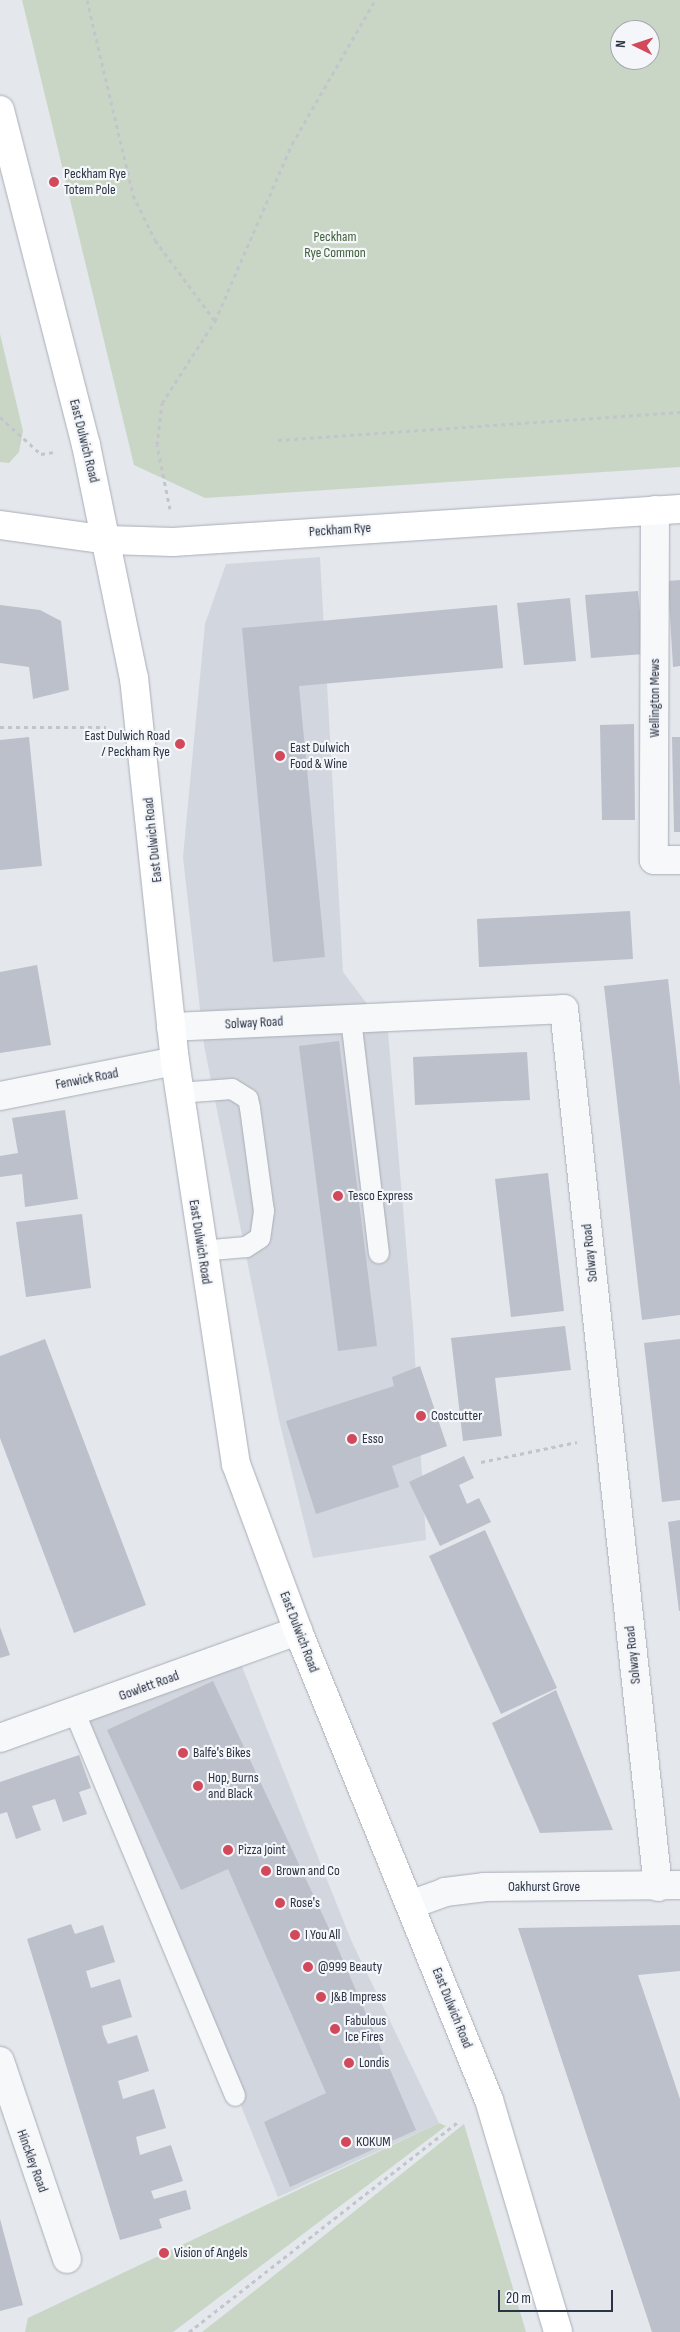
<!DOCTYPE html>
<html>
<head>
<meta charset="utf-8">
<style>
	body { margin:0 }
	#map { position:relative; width:680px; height:2332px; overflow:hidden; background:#e4e7ec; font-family:"Sofia Sans Condensed",sans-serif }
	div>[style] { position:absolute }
	.built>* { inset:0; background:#d2d6de }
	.green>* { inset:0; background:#c9d6c5 }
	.building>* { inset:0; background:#bbc0ca }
	.path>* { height:3px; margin-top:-1.5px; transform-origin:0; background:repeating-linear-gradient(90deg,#c2c5cb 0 4px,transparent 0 8px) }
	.roads { filter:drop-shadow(0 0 1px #a9aeb7) drop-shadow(0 0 1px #a9aeb7) }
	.service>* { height:20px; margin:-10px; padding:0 10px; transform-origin:10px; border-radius:10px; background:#f7f8fa }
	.minor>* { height:28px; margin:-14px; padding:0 14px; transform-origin:14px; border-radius:14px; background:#f7f8fa }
	.secondary>* { height:28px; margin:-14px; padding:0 14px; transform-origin:14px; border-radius:14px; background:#fff }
	.primary>* { height:28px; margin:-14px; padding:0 14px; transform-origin:14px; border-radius:14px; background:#fff }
	.dots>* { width:14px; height:14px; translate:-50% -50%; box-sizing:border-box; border:2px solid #f4f6f9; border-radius:50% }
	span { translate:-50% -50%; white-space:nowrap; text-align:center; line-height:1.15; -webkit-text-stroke:4.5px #f4f6f9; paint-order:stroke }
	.poi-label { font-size:14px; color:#2b3445 }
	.left { translate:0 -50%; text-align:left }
	.right { translate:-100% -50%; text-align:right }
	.park-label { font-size:14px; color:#3f6138 }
	.street-label { font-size:14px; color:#2b3445 }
	.north { position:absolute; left:610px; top:20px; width:50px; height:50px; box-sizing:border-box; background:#f4f6f9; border:1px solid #a4a8b1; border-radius:50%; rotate:274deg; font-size:14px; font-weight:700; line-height:20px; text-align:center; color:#2b3445 }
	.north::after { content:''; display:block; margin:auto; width:18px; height:22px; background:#d1495b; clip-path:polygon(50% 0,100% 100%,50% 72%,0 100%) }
	.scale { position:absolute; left:498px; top:2290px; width:115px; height:22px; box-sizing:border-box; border:2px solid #2b3445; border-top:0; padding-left:6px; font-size:15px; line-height:18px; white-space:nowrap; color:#2b3445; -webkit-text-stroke:4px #f4f6f9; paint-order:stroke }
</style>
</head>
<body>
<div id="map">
	<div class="built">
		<div style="clip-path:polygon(320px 557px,343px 972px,388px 1032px,413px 1326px,426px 1540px,313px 1558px,279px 1420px,204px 1045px,183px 857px,205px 624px,226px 564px)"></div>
		<div style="clip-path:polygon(239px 1659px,351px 1940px,439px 2123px,278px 2197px,85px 1720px)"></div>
	</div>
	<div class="green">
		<div style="clip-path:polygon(evenodd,22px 0,680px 0,680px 467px,205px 498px,134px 465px,22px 0,620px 30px,650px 30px,650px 60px,620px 60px,620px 30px)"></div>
		<div style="clip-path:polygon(0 334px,23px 431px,19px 452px,9px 463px,0 462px)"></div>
		<div style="clip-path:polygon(439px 2123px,446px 2126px,173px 2332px,25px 2332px,28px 2318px)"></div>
		<div style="clip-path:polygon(464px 2124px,526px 2332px,202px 2332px,267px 2281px)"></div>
	</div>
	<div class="building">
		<div style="clip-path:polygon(680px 580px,680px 666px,673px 667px,668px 581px)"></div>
		<div style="clip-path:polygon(638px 591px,644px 654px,591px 658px,585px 595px)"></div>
		<div style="clip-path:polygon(570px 598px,576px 661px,524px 665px,517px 603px)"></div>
		<div style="clip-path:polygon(0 605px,40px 610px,61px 621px,69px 690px,33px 699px,29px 667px,0 663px)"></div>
		<div style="clip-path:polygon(497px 605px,503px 668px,299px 686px,325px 957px,273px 962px,242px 628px)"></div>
		<div style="clip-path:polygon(634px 724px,635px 820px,602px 820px,600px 725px)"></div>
		<div style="clip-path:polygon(29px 737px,42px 866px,0 870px,0 740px)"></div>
		<div style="clip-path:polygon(672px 737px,680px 737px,680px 832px,674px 832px)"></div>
		<div style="clip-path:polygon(630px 911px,633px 959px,479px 967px,477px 919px)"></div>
		<div style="clip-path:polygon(37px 965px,51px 1045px,0 1053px,0 972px)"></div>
		<div style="clip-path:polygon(668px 979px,680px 1086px,680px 1315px,642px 1320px,604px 986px)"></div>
		<div style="clip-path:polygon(339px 1041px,377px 1346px,338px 1351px,299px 1046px)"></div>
		<div style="clip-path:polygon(527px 1052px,530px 1100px,415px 1105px,413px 1057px)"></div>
		<div style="clip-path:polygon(65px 1110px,78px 1199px,25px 1207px,22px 1174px,0 1177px,0 1156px,18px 1153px,12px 1118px)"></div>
		<div style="clip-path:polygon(548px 1173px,564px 1311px,511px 1317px,495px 1179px)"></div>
		<div style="clip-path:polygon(82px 1214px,91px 1288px,26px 1297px,16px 1222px)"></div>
		<div style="clip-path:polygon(565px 1326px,571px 1370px,495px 1378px,502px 1436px,463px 1441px,451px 1338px)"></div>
		<div style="clip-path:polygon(45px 1339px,146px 1605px,74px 1633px,0 1438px,0 1356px)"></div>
		<div style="clip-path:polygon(680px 1339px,680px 1500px,662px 1502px,644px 1343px)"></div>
		<div style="clip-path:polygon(420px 1366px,447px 1446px,392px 1466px,399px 1487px,316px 1514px,286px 1421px,394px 1386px,392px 1377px)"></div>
		<div style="clip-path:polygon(464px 1456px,474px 1478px,459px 1485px,467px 1504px,479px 1498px,491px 1522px,440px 1546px,409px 1482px)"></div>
		<div style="clip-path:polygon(680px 1520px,680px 1611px,679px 1611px,668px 1522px)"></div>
		<div style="clip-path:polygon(485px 1530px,557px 1688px,501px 1714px,429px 1556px)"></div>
		<div style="clip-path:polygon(0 1627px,10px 1655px,0 1658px)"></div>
		<div style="clip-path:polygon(213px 1681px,333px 1937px,416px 2130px,290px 2187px,264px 2122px,326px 2093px,228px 1869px,181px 1890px,107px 1730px)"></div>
		<div style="clip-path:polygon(556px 1690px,613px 1830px,540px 1833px,492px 1723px)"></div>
		<div style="clip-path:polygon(79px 1755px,91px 1788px,79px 1792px,87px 1814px,63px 1822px,55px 1799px,32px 1806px,41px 1830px,16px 1839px,7px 1812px,0 1814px,0 1782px)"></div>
		<div style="clip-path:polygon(71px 1924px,75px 1934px,103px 1925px,115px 1962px,86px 1971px,91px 1988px,120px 1979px,132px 2017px,102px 2026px,104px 2035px,108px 2044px,137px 2035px,149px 2071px,118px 2081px,123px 2099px,154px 2089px,166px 2128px,136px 2137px,140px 2155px,171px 2145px,183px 2181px,151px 2191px,154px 2199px,186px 2190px,191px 2209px,159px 2219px,162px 2228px,120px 2240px,27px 1939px)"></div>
		<div style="clip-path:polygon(680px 1925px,680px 1971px,638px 1975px,680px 2099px,680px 2332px,652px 2332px,518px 1928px)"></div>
		<div style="clip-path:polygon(0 2219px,23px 2305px,0 2311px)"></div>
	</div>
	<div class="path">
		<div style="left:87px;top:0;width:200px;rotate:76.7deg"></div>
		<div style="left:133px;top:195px;width:50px;rotate:63.9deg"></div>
		<div style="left:155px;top:240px;width:101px;rotate:53.5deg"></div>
		<div style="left:0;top:417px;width:55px;rotate:42.1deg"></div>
		<div style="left:41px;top:454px;width:12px;rotate:-9deg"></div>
		<div style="left:278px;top:440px;width:403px;rotate:-4deg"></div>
		<div style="left:170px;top:509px;width:65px;rotate:-101.5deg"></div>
		<div style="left:157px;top:445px;width:42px;rotate:-83.2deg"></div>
		<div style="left:162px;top:403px;width:98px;rotate:-57.1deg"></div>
		<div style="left:215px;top:321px;width:193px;rotate:-66.5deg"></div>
		<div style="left:292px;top:144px;width:166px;rotate:-60deg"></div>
		<div style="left:0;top:727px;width:106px"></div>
		<div style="left:481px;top:1462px;width:98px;rotate:-11.8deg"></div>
		<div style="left:189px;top:2332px;width:344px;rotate:-38deg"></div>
	</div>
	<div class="roads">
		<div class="service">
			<div style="left:351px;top:1019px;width:236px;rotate:83.2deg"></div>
			<div style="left:179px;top:1093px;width:53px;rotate:-4.3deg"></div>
			<div style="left:232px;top:1089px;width:19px;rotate:32deg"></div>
			<div style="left:248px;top:1099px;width:9px;rotate:77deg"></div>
			<div style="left:250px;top:1108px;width:104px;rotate:82.3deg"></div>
			<div style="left:264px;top:1211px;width:27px;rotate:98deg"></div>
			<div style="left:260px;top:1238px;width:17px;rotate:147deg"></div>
			<div style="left:246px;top:1247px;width:45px;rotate:174.9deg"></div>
			<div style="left:75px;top:1713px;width:415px;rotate:67.3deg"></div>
		</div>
		<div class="minor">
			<div style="left:655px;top:510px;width:350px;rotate:90.2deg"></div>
			<div style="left:654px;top:860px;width:26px"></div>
			<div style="left:171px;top:1027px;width:393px;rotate:-2.6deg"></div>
			<div style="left:564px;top:1009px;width:883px;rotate:83.89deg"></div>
			<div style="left:0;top:1096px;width:178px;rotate:-11.3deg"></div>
			<div style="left:0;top:1738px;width:317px;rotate:-19.8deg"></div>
			<div style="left:410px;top:1905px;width:37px;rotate:-20deg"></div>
			<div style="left:445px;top:1892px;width:39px;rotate:-7deg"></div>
			<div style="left:484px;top:1887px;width:196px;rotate:-0.6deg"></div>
			<div style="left:0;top:2061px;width:209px;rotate:71.3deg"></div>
		</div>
		<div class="secondary">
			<div style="left:108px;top:540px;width:65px;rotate:1.8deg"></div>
			<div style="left:173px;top:542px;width:508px;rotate:-3.72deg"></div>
		</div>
		<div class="primary">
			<div style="left:0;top:110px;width:346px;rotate:75.6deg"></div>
			<div style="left:86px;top:445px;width:238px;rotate:78.4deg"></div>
			<div style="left:134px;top:678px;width:385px;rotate:83.9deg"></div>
			<div style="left:175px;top:1061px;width:408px;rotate:81.4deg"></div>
			<div style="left:236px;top:1464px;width:178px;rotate:69.6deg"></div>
			<div style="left:298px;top:1631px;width:506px;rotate:67.84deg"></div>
			<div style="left:489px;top:2100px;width:242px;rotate:73.4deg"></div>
			<div style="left:0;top:525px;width:109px;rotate:7.9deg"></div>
		</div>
	</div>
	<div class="dots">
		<div style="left:54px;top:182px;background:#d1495b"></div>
		<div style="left:180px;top:744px;background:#d1495b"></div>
		<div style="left:280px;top:756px;background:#d1495b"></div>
		<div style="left:338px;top:1196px;background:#d1495b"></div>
		<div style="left:421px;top:1416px;background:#d1495b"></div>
		<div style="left:352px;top:1439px;background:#d1495b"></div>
		<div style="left:183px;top:1753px;background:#d1495b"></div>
		<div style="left:198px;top:1786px;background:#d1495b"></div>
		<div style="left:228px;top:1850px;background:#d1495b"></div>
		<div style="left:266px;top:1871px;background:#d1495b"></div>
		<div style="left:280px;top:1903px;background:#d1495b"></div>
		<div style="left:295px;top:1935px;background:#d1495b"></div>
		<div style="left:308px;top:1967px;background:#d1495b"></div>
		<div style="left:321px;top:1997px;background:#d1495b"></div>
		<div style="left:335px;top:2029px;background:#d1495b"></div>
		<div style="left:349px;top:2063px;background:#d1495b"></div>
		<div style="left:346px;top:2142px;background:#d1495b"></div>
		<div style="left:164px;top:2253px;background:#d1495b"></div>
	</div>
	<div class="poi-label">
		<span class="left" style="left:64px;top:182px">Peckham Rye<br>Totem Pole</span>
		<span class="right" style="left:170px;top:744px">East Dulwich Road<br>/ Peckham Rye</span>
		<span class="left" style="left:290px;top:756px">East Dulwich<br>Food &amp; Wine</span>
		<span class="left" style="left:348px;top:1196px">Tesco Express</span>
		<span class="left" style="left:431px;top:1416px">Costcutter</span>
		<span class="left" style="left:362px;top:1439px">Esso</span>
		<span class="left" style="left:193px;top:1753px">Balfe's Bikes</span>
		<span class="left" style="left:208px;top:1786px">Hop, Burns<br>and Black</span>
		<span class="left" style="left:238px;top:1850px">Pizza Joint</span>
		<span class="left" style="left:276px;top:1871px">Brown and Co</span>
		<span class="left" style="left:290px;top:1903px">Rose's</span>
		<span class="left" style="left:305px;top:1935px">I You All</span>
		<span class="left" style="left:318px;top:1967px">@999 Beauty</span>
		<span class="left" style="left:331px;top:1997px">J&amp;B Impress</span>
		<span class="left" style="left:345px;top:2029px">Fabulous<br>Ice Fires</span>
		<span class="left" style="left:359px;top:2063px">Londis</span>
		<span class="left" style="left:356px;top:2142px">KOKUM</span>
		<span class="left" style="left:174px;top:2253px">Vision of Angels</span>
	</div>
	<div class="park-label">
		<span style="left:335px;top:245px">Peckham<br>Rye Common</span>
	</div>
	<div class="street-label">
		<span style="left:84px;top:441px;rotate:76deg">East Dulwich Road</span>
		<span style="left:340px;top:530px;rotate:-4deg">Peckham Rye</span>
		<span style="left:655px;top:698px;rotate:-90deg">Wellington Mews</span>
		<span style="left:153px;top:840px;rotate:-96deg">East Dulwich Road</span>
		<span style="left:254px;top:1023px;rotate:-3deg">Solway Road</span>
		<span style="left:87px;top:1079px;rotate:-11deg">Fenwick Road</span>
		<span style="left:200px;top:1242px;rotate:81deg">East Dulwich Road</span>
		<span style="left:590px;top:1253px;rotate:-96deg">Solway Road</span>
		<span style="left:299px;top:1632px;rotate:69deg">East Dulwich Road</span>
		<span style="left:633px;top:1655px;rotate:-96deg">Solway Road</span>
		<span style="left:149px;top:1686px;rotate:-20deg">Gowlett Road</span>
		<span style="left:544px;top:1887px">Oakhurst Grove</span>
		<span style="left:452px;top:2008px;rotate:68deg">East Dulwich Road</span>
		<span style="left:32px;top:2161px;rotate:70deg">Hinckley Road</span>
	</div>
	<div class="north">N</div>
	<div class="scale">20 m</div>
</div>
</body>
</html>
